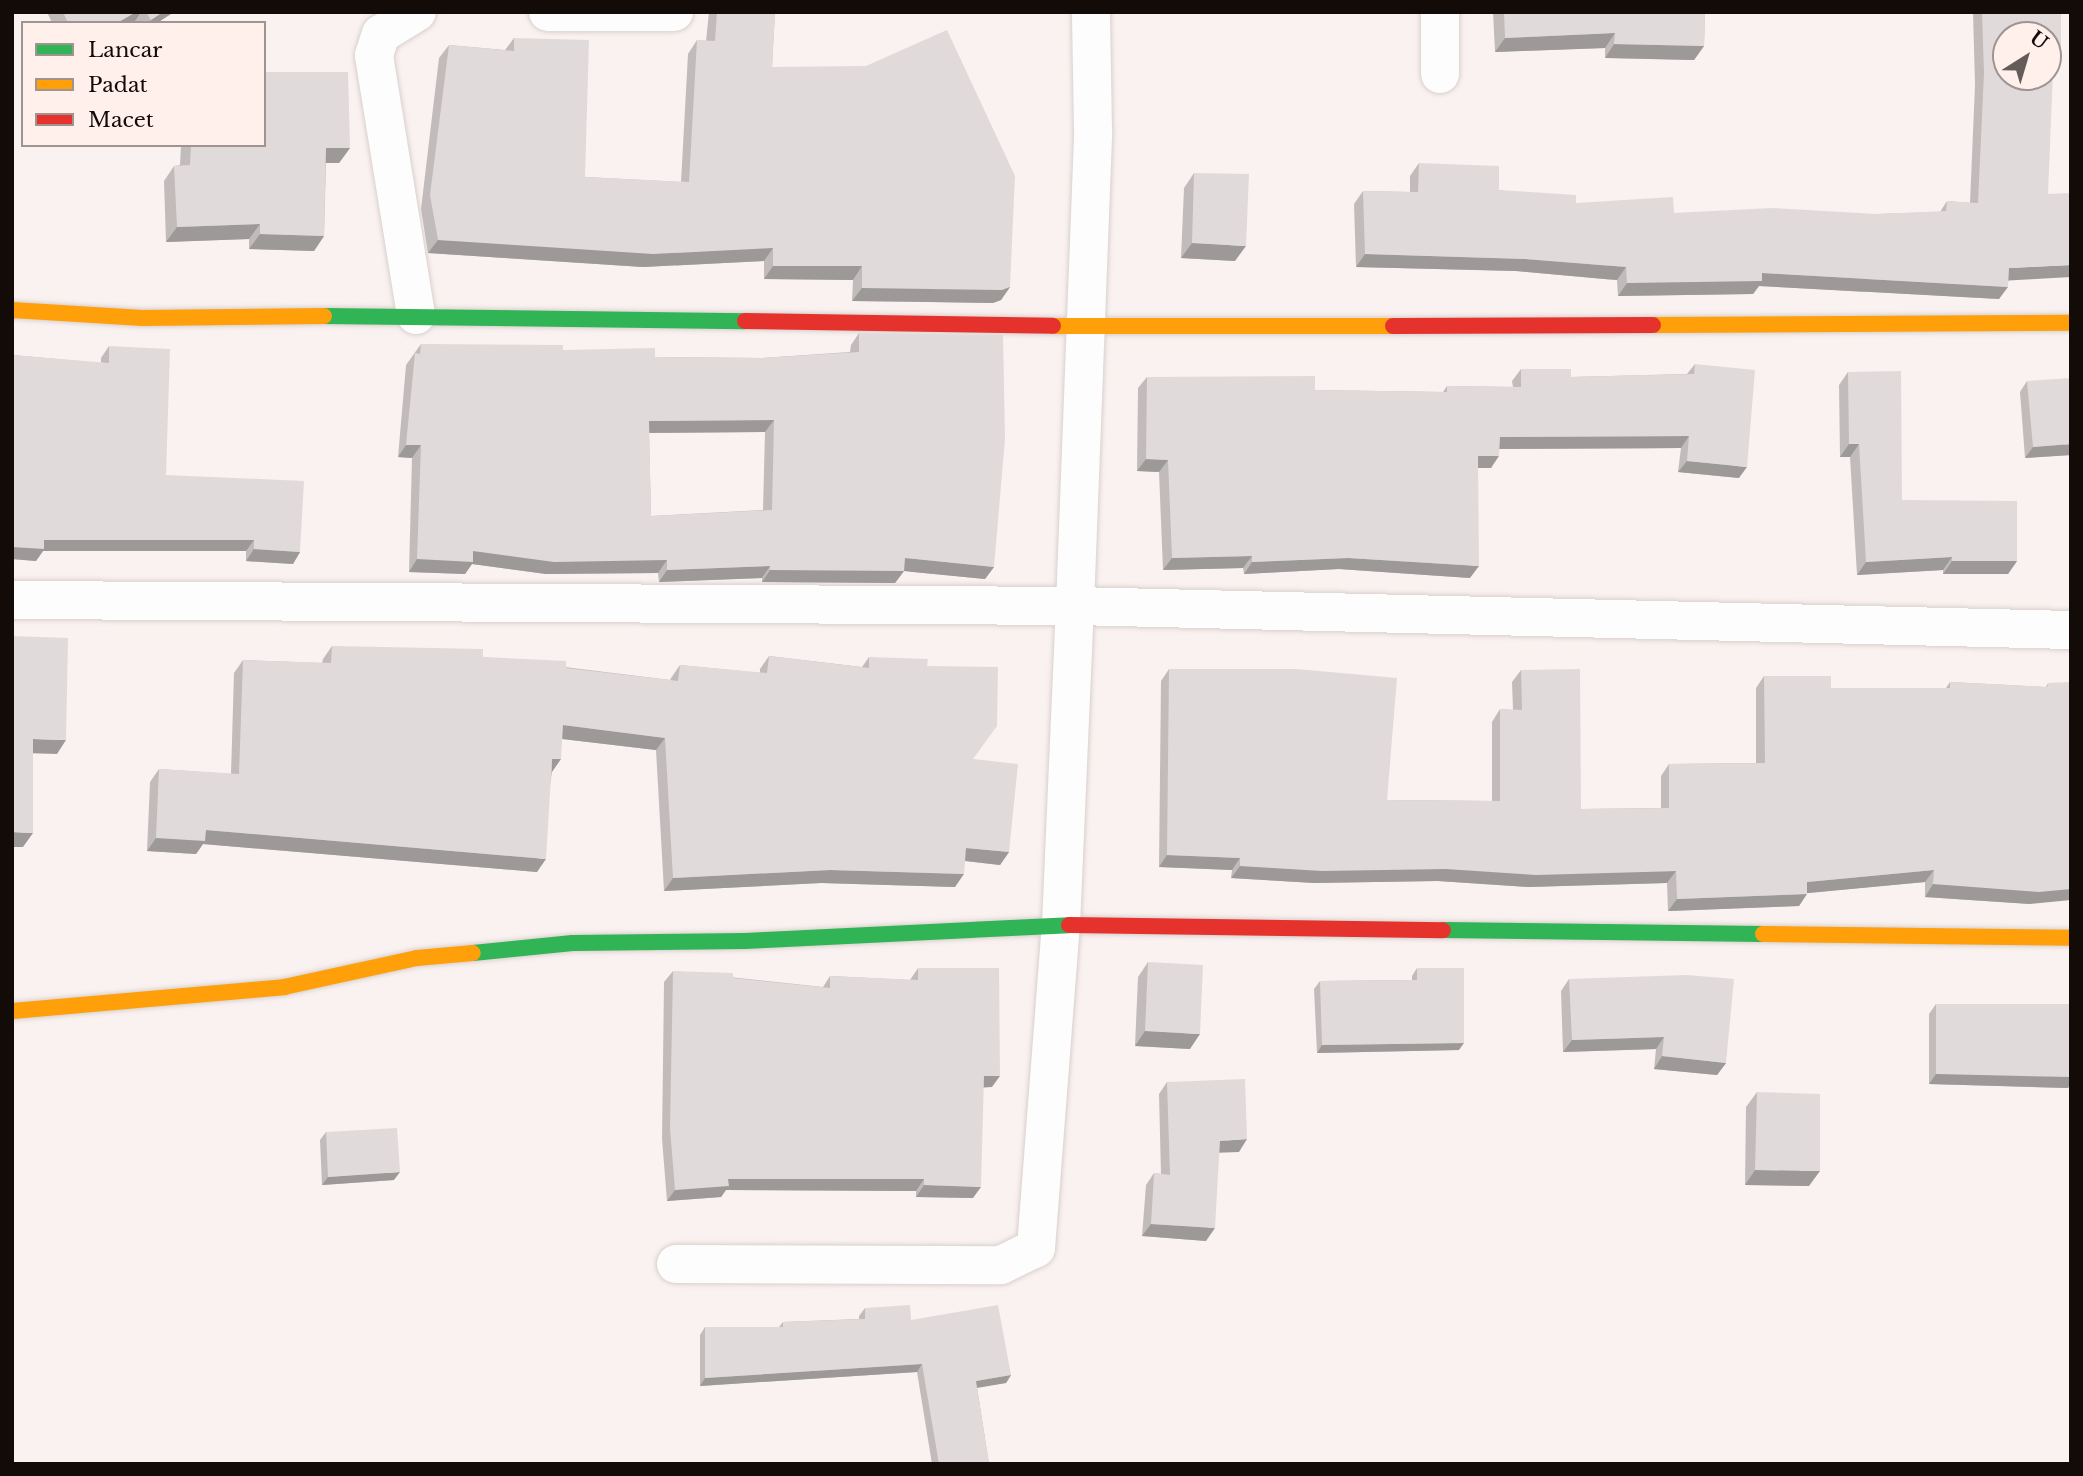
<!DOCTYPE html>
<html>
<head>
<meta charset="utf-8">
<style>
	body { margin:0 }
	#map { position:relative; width:2083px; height:1476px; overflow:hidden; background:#faf2f0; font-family:"Libre Baskerville",serif }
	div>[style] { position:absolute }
	.roads { filter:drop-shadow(0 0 2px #d8d0cd) drop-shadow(0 0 2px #d8d0cd) }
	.street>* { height:38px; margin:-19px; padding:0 19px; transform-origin:19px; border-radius:19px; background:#fefdfd }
	.fast>* { height:16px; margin:-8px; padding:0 8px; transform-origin:8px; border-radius:8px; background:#30b455 }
	.slow>* { height:16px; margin:-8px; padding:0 8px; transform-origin:8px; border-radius:8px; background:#ff9f0a }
	.jam>* { height:16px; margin:-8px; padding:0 8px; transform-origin:8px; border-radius:8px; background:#e5322d }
	.wall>* { inset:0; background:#c2bbbc }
	.shaded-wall>* { inset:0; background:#9e9999 }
	.building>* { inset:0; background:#e1dadb }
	span { translate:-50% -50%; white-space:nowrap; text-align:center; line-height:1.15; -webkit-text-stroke:5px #fff0eb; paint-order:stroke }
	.frame { position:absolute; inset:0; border:14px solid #120b08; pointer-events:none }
	.legend { position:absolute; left:21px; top:21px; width:245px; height:126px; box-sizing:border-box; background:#fff0eb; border:2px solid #a09490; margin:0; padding:9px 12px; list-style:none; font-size:21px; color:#120b08 }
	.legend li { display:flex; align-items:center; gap:14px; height:35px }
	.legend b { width:35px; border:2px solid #a09490 }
	.north { position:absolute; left:1992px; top:21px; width:70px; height:70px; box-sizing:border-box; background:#fff0eb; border:2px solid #a09490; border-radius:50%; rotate:37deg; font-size:19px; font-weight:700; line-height:28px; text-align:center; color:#120b08 }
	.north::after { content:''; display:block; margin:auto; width:24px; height:32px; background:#635c59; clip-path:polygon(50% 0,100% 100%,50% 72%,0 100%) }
</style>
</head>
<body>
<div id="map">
	<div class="roads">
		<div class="street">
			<div style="left:548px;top:12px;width:126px"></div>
			<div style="left:1440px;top:12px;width:62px;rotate:90deg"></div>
			<div style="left:416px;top:315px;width:263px;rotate:-99.2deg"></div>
			<div style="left:374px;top:55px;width:22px;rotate:-72deg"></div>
			<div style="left:381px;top:34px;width:42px;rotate:-31.4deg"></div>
			<div style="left:12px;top:600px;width:1063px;rotate:0.32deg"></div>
			<div style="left:1075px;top:606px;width:996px;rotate:1.38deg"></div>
			<div style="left:676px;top:1264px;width:325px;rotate:0.2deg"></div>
			<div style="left:1001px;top:1265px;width:39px;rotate:-26deg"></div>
			<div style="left:1036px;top:1248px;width:324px;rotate:-85.6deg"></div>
			<div style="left:1061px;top:925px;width:319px;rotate:-87.5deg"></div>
			<div style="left:1075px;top:606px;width:476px;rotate:-87.8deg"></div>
			<div style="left:1093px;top:130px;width:118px;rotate:-91deg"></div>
		</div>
		<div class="fast">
			<div style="left:324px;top:316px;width:421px;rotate:0.7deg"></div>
			<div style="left:1443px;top:930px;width:320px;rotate:0.7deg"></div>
			<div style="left:473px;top:953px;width:100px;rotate:-5.7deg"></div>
			<div style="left:573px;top:943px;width:172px;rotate:-0.7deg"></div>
			<div style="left:745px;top:941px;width:324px;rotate:-2.8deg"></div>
		</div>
		<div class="slow">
			<div style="left:12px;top:310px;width:131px;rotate:3.5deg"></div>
			<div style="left:143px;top:318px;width:181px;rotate:-0.6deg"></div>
			<div style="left:1653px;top:325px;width:418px;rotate:-0.3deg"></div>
			<div style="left:1053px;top:326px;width:340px"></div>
			<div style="left:1763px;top:934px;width:308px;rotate:0.7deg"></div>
			<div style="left:12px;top:1011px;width:273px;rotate:-5deg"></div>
			<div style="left:284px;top:987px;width:136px;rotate:-12.3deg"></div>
			<div style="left:417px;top:958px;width:56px;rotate:-5.1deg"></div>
		</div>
		<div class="jam">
			<div style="left:745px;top:321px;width:308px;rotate:0.9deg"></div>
			<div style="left:1393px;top:326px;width:260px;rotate:-0.2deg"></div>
			<div style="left:1069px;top:925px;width:374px;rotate:0.8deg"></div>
		</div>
	</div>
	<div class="wall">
		<div style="clip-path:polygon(47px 12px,174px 12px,157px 23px,136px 23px,135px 21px,131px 23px,52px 23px)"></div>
		<div style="clip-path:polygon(709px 12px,775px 12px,772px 67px,1010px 287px,1001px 300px,993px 303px,852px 301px,853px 280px,764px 279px,764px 261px,643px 267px,428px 253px,421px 209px,439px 58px,449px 45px,505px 50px,514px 38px,585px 177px,681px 182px,688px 54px,697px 40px,706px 41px)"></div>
		<div style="clip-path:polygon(1493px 12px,1705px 12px,1704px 46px,1694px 60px,1605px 58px,1605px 48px,1495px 52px)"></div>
		<div style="clip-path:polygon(1973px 12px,2061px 12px,2009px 280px,1999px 299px,1759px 286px,1753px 294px,1618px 296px,1617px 280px,1516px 271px,1356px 267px,1354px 204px,1363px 191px,1410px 192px,1410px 176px,1419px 163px,1499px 190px,1576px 203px,1674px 213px,1877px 214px,1940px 212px,1947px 201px,1970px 203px,1975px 85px)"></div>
		<div style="clip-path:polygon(181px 145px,264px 145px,350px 148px,339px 163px,326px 163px,324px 236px,314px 251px,249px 249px,249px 239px,166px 242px,164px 181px,174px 166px,180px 165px)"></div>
		<div style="clip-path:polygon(1194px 173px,1235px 261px,1181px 258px,1184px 188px)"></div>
		<div style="clip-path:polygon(evenodd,859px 333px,994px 567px,985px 579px,904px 571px,895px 583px,762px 582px,762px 578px,659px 582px,658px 573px,546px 574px,472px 564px,465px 574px,409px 572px,412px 458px,398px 457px,406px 365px,421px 344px,563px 350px,655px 357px,762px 358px,850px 352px,851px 345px,859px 333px,765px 432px,763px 510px,651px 516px,649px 433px,765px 432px)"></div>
		<div style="clip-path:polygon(109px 346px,166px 475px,300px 552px,293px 564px,246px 561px,246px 551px,43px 551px,36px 561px,12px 559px,12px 355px,101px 363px,101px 358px)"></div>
		<div style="clip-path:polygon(1695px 364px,1739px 478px,1678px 472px,1681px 448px,1499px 449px,1491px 468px,1478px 468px,1470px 578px,1339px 569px,1244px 574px,1243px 568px,1163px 570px,1159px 472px,1137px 471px,1138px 388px,1147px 377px,1315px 390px,1443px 392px,1447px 386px,1513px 387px,1512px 381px,1521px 369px,1571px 377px,1687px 374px)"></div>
		<div style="clip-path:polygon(1848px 372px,1902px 500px,2017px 561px,2008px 574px,1943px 574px,1943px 570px,1857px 575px,1850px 457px,1840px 457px,1839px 385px)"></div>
		<div style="clip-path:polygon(2027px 381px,2071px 455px,2025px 458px,2020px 392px)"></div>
		<div style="clip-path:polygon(332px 646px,483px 657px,670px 680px,671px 678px,680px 665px,760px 673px,760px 669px,769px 656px,862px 667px,869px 657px,927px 666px,973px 759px,1009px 852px,1000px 865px,965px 861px,955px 887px,821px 883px,664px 891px,656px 750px,562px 739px,552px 772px,537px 872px,203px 844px,196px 854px,147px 851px,150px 782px,159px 769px,231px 774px,234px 673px,243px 660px,322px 663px,323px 659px)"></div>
		<div style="clip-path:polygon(1169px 669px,1387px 800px,1492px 801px,1492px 722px,1500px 709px,1513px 710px,1512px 682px,1521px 670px,1581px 809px,1661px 808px,1661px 776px,1669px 764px,1756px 763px,1756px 688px,1764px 676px,1831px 688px,1946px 688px,1950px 682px,2046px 687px,2048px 683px,2030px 904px,1925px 897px,1925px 882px,1807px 893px,1799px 906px,1668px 911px,1667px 883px,1528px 887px,1438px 881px,1314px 883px,1231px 878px,1232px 870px,1159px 867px,1161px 681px)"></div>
		<div style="clip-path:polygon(1148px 962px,1190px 1049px,1135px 1046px,1138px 977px)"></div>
		<div style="clip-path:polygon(918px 968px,992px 1087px,983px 1087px,973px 1198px,916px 1197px,916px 1191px,726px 1190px,721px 1197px,667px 1201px,662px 1139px,664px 982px,673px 971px,823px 987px,830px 976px,910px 980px)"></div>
		<div style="clip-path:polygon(1417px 968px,1459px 1050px,1317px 1053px,1314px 989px,1320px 981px,1412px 980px,1412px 976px)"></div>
		<div style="clip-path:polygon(1569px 979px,1726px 1063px,1717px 1075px,1654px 1069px,1656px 1049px,1563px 1052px,1561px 991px)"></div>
		<div style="clip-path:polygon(1936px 1004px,2071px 1004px,2071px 1083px,2068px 1088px,1929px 1084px,1929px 1014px)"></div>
		<div style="clip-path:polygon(1167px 1082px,1239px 1152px,1219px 1152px,1206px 1241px,1142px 1236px,1146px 1185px,1154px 1173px,1161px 1174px,1159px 1094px)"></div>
		<div style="clip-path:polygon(1757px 1092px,1809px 1186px,1745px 1185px,1746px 1107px)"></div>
		<div style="clip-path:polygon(326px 1132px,394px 1180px,322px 1185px,320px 1140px)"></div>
		<div style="clip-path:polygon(865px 1308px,911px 1320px,1011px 1375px,1006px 1383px,977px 1387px,989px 1464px,932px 1464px,917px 1372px,700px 1386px,700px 1335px,705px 1327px,779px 1327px,783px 1322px,859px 1319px,859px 1316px)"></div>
	</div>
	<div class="shaded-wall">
		<div style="clip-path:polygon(136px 12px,141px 12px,135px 21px,131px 23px,117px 23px)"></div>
		<div style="clip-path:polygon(163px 12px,174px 12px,157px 23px,149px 23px,151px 20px)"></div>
		<div style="clip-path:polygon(1615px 33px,1605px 48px,1495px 52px,1505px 38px)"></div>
		<div style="clip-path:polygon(1614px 44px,1704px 46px,1694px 60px,1605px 58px)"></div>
		<div style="clip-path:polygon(2061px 46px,2052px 59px,2054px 47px)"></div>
		<div style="clip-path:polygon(326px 148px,350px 148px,339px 163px,316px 163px)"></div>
		<div style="clip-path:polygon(260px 224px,249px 239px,166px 242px,177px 227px)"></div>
		<div style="clip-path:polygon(260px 234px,324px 236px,314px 251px,249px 249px)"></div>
		<div style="clip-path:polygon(438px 240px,773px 248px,764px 261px,643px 267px,428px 253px)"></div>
		<div style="clip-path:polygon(1192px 243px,1246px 246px,1235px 261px,1181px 258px)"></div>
		<div style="clip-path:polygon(1365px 254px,1525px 259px,1626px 267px,1617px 280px,1516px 271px,1356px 267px)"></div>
		<div style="clip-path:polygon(2071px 265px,2071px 277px,2000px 281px,2009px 268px)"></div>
		<div style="clip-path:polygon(773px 266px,862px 266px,853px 280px,764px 279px)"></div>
		<div style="clip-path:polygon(1762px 273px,2008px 287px,1999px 299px,1759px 286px,1753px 294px,1618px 296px,1627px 283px)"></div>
		<div style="clip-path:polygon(1010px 287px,1001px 300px,993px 303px,852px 301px,862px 288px)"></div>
		<div style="clip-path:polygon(774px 420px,765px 432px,641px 433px,649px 421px)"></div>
		<div style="clip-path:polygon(1689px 436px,1681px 448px,1491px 449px,1500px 437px)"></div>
		<div style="clip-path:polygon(1849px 444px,1859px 444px,1850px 457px,1840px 457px)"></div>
		<div style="clip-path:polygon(2071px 444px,2071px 455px,2025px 458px,2033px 447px)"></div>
		<div style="clip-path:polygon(406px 445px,421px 445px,412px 458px,398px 457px)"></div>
		<div style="clip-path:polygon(1478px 456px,1499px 456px,1491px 468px,1470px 468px)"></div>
		<div style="clip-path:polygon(1146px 459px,1168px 460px,1159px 472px,1137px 471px)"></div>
		<div style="clip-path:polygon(1687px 461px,1747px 467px,1739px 478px,1678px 472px)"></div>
		<div style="clip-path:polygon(44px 540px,254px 540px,246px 551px,43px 551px,36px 561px,12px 559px,12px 547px)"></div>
		<div style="clip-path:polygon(254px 549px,300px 552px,293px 564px,246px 561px)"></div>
		<div style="clip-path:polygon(473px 551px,667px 560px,658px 573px,546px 574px,472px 564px,465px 574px,409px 572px,417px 559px)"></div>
		<div style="clip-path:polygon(1252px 556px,1243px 568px,1163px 570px,1172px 558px)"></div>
		<div style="clip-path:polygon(1952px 557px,1943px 570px,1857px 575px,1866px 562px)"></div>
		<div style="clip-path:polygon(905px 558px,994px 567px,985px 579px,904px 571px,895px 583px,762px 582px,770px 570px)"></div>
		<div style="clip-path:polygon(1348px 558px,1479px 566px,1470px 578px,1339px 569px,1244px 574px,1252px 562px)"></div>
		<div style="clip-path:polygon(1952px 561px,2017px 561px,2008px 574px,1943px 574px)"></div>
		<div style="clip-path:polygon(770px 566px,762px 578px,659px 582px,667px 570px)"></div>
		<div style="clip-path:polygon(563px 725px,665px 738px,656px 750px,554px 738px)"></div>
		<div style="clip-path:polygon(33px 739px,66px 740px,57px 754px,23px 753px)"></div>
		<div style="clip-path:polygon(552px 759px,561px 759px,552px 772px)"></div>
		<div style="clip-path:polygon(206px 830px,546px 859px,537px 872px,203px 844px,196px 854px,147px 851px,156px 838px)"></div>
		<div style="clip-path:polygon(12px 832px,33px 833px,23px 847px,12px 847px)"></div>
		<div style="clip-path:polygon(966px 848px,1009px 852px,1000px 865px,957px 860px)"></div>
		<div style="clip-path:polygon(1167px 855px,1240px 858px,1232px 870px,1159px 867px)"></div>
		<div style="clip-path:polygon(1240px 866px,1446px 869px,1676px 871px,1667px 883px,1528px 887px,1438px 881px,1314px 883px,1231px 878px)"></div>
		<div style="clip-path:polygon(830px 870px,964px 874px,955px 887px,821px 883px,664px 891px,673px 878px)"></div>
		<div style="clip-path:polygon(1934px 870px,1925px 882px,1798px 894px,1807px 882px)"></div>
		<div style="clip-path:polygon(1933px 884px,2071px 889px,2071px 900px,2030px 904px,1925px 897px)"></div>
		<div style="clip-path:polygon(1807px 894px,1799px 906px,1668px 911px,1677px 899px)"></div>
		<div style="clip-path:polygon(1145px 1031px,1200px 1034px,1190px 1049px,1135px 1046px)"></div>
		<div style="clip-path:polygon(1664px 1037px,1656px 1049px,1563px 1052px,1572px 1040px)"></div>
		<div style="clip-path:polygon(1464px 1043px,1459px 1050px,1317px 1053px,1322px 1045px)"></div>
		<div style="clip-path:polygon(1662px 1056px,1726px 1063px,1717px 1075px,1654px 1069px)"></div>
		<div style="clip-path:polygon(1936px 1074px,2071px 1074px,2071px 1083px,2068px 1088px,1929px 1084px)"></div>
		<div style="clip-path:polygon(984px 1076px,1000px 1076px,992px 1087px,976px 1088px)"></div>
		<div style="clip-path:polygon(1247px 1139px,1239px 1152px,1212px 1153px,1220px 1141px)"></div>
		<div style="clip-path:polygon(1755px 1170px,1820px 1171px,1809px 1186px,1745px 1185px)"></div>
		<div style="clip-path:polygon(400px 1172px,394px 1180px,322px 1185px,328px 1177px)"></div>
		<div style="clip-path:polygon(728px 1179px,924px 1179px,916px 1191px,726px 1190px,721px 1197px,667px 1201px,675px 1190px)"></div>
		<div style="clip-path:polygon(924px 1185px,981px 1187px,973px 1198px,916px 1197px)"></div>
		<div style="clip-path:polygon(1151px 1224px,1215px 1228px,1206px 1241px,1142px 1236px)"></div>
		<div style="clip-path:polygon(922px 1364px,917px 1372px,700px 1386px,705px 1378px)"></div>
		<div style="clip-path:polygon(1011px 1375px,1006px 1383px,971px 1389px,976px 1381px)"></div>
	</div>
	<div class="building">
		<div style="clip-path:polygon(63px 12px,136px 12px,117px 23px,68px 23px)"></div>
		<div style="clip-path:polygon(146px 12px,163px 12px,151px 20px)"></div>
		<div style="clip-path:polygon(717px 12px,775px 12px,772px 67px,866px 66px,947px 30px,1015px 176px,1010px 287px,1002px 290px,862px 288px,862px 266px,773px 266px,773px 248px,653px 254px,438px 240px,430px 195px,449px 45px,514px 51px,514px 38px,589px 40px,585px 177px,689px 182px,697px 40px,715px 41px)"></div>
		<div style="clip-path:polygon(1504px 12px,1705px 12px,1704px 46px,1614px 44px,1615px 33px,1505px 38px)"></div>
		<div style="clip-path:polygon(evenodd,1982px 12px,2061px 12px,2061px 46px,2054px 47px,2048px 194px,2071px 193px,2071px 265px,2009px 268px,2008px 287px,1762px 273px,1762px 281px,1627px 283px,1626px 267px,1525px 259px,1365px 254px,1363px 191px,1418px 192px,1419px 163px,1499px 166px,1499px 190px,1576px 195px,1576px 203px,1673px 197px,1674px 213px,1772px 208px,1877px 214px,1946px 211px,1947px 201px,1978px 203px,1984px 73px,1982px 12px,2006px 35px,2048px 35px,2048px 77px,2006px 77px,2006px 35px)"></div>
		<div style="clip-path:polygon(264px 72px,348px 72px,350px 148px,326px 148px,324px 236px,260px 234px,260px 224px,177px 227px,174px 166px,190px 165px,191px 145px,264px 145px)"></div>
		<div style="clip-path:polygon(1194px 173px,1249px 174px,1246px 246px,1192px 243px)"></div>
		<div style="clip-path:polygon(evenodd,859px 333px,1003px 335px,1005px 439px,994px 567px,905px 558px,904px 571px,770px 570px,770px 566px,667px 570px,667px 560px,554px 562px,473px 551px,473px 562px,417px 559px,421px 445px,406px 445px,415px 353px,420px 354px,421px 344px,563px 345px,563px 350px,655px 348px,655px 357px,762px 358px,859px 352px,859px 333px,774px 420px,772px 510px,651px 516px,649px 421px,774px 420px)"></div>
		<div style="clip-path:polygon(109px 346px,170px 349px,166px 475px,304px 481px,300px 552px,254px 549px,254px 540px,44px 540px,44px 549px,12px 547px,12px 355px,109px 363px)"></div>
		<div style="clip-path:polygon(1695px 364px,1755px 370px,1747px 467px,1687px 461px,1689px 436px,1500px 437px,1499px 456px,1478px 456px,1479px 566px,1348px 558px,1252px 562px,1252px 556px,1172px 558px,1168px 460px,1146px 459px,1147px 377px,1315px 376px,1315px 390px,1447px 392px,1447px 386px,1521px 387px,1521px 369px,1571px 369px,1571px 377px,1694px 374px)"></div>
		<div style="clip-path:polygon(1901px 371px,1902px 500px,2017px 501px,2017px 561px,1952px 561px,1952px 557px,1866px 562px,1859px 444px,1849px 444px,1848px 372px)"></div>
		<div style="clip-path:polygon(2071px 378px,2071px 444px,2033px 447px,2027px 381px)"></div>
		<div style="clip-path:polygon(12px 636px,68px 638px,66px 740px,33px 739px,33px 833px,12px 832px)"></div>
		<div style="clip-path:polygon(332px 646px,483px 649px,483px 657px,566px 661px,566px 668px,678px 681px,680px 665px,767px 673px,769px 656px,869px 668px,869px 657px,928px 659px,927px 666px,998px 667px,997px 726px,973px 759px,1018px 764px,1009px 852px,966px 848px,964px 874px,830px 870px,673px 878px,665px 738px,563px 725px,561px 759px,552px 759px,546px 859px,206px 830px,205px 841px,156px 838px,159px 769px,239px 774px,243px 660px,331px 663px)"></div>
		<div style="clip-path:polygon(1169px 669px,1296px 669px,1397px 678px,1387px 800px,1500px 801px,1500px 709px,1522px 710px,1521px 670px,1580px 669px,1581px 809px,1669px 808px,1669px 764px,1765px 763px,1764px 676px,1831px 676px,1831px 688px,1950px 688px,1950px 682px,2048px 687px,2048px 683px,2071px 682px,2071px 889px,2039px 892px,1933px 884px,1934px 870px,1807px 882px,1807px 894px,1677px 899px,1676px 871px,1536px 875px,1446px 869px,1322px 871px,1240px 866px,1240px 858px,1167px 855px)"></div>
		<div style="clip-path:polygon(1148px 962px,1203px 965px,1200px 1034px,1145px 1031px)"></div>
		<div style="clip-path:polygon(918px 968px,999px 968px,1000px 1076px,984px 1076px,981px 1187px,924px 1185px,924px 1179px,728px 1179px,729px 1186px,675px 1190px,670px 1128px,673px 971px,733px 973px,733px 978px,830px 988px,830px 976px,918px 980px)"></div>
		<div style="clip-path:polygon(1417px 968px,1464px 968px,1464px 1043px,1322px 1045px,1320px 981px,1417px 980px)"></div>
		<div style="clip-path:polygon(1687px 975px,1734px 979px,1726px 1063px,1662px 1056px,1664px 1037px,1572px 1040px,1569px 979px)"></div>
		<div style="clip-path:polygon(1936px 1004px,2071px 1004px,2071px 1077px,1936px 1074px)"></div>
		<div style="clip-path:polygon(1245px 1079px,1247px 1139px,1220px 1141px,1215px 1228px,1151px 1224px,1154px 1173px,1170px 1175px,1167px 1082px)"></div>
		<div style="clip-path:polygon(1757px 1092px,1820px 1094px,1820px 1171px,1755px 1170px)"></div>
		<div style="clip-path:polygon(397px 1128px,400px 1172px,328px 1177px,326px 1132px)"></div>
		<div style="clip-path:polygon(910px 1305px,911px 1320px,998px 1305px,1011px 1375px,976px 1381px,989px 1464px,939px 1464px,922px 1364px,705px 1378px,705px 1327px,783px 1327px,783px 1322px,865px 1319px,865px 1308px)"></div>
	</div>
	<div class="frame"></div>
	<ul class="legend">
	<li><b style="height:9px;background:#30b455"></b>Lancar</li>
	<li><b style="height:9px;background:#ff9f0a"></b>Padat</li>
	<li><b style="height:9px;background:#e5322d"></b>Macet</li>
	</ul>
	<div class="north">U</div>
</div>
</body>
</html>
